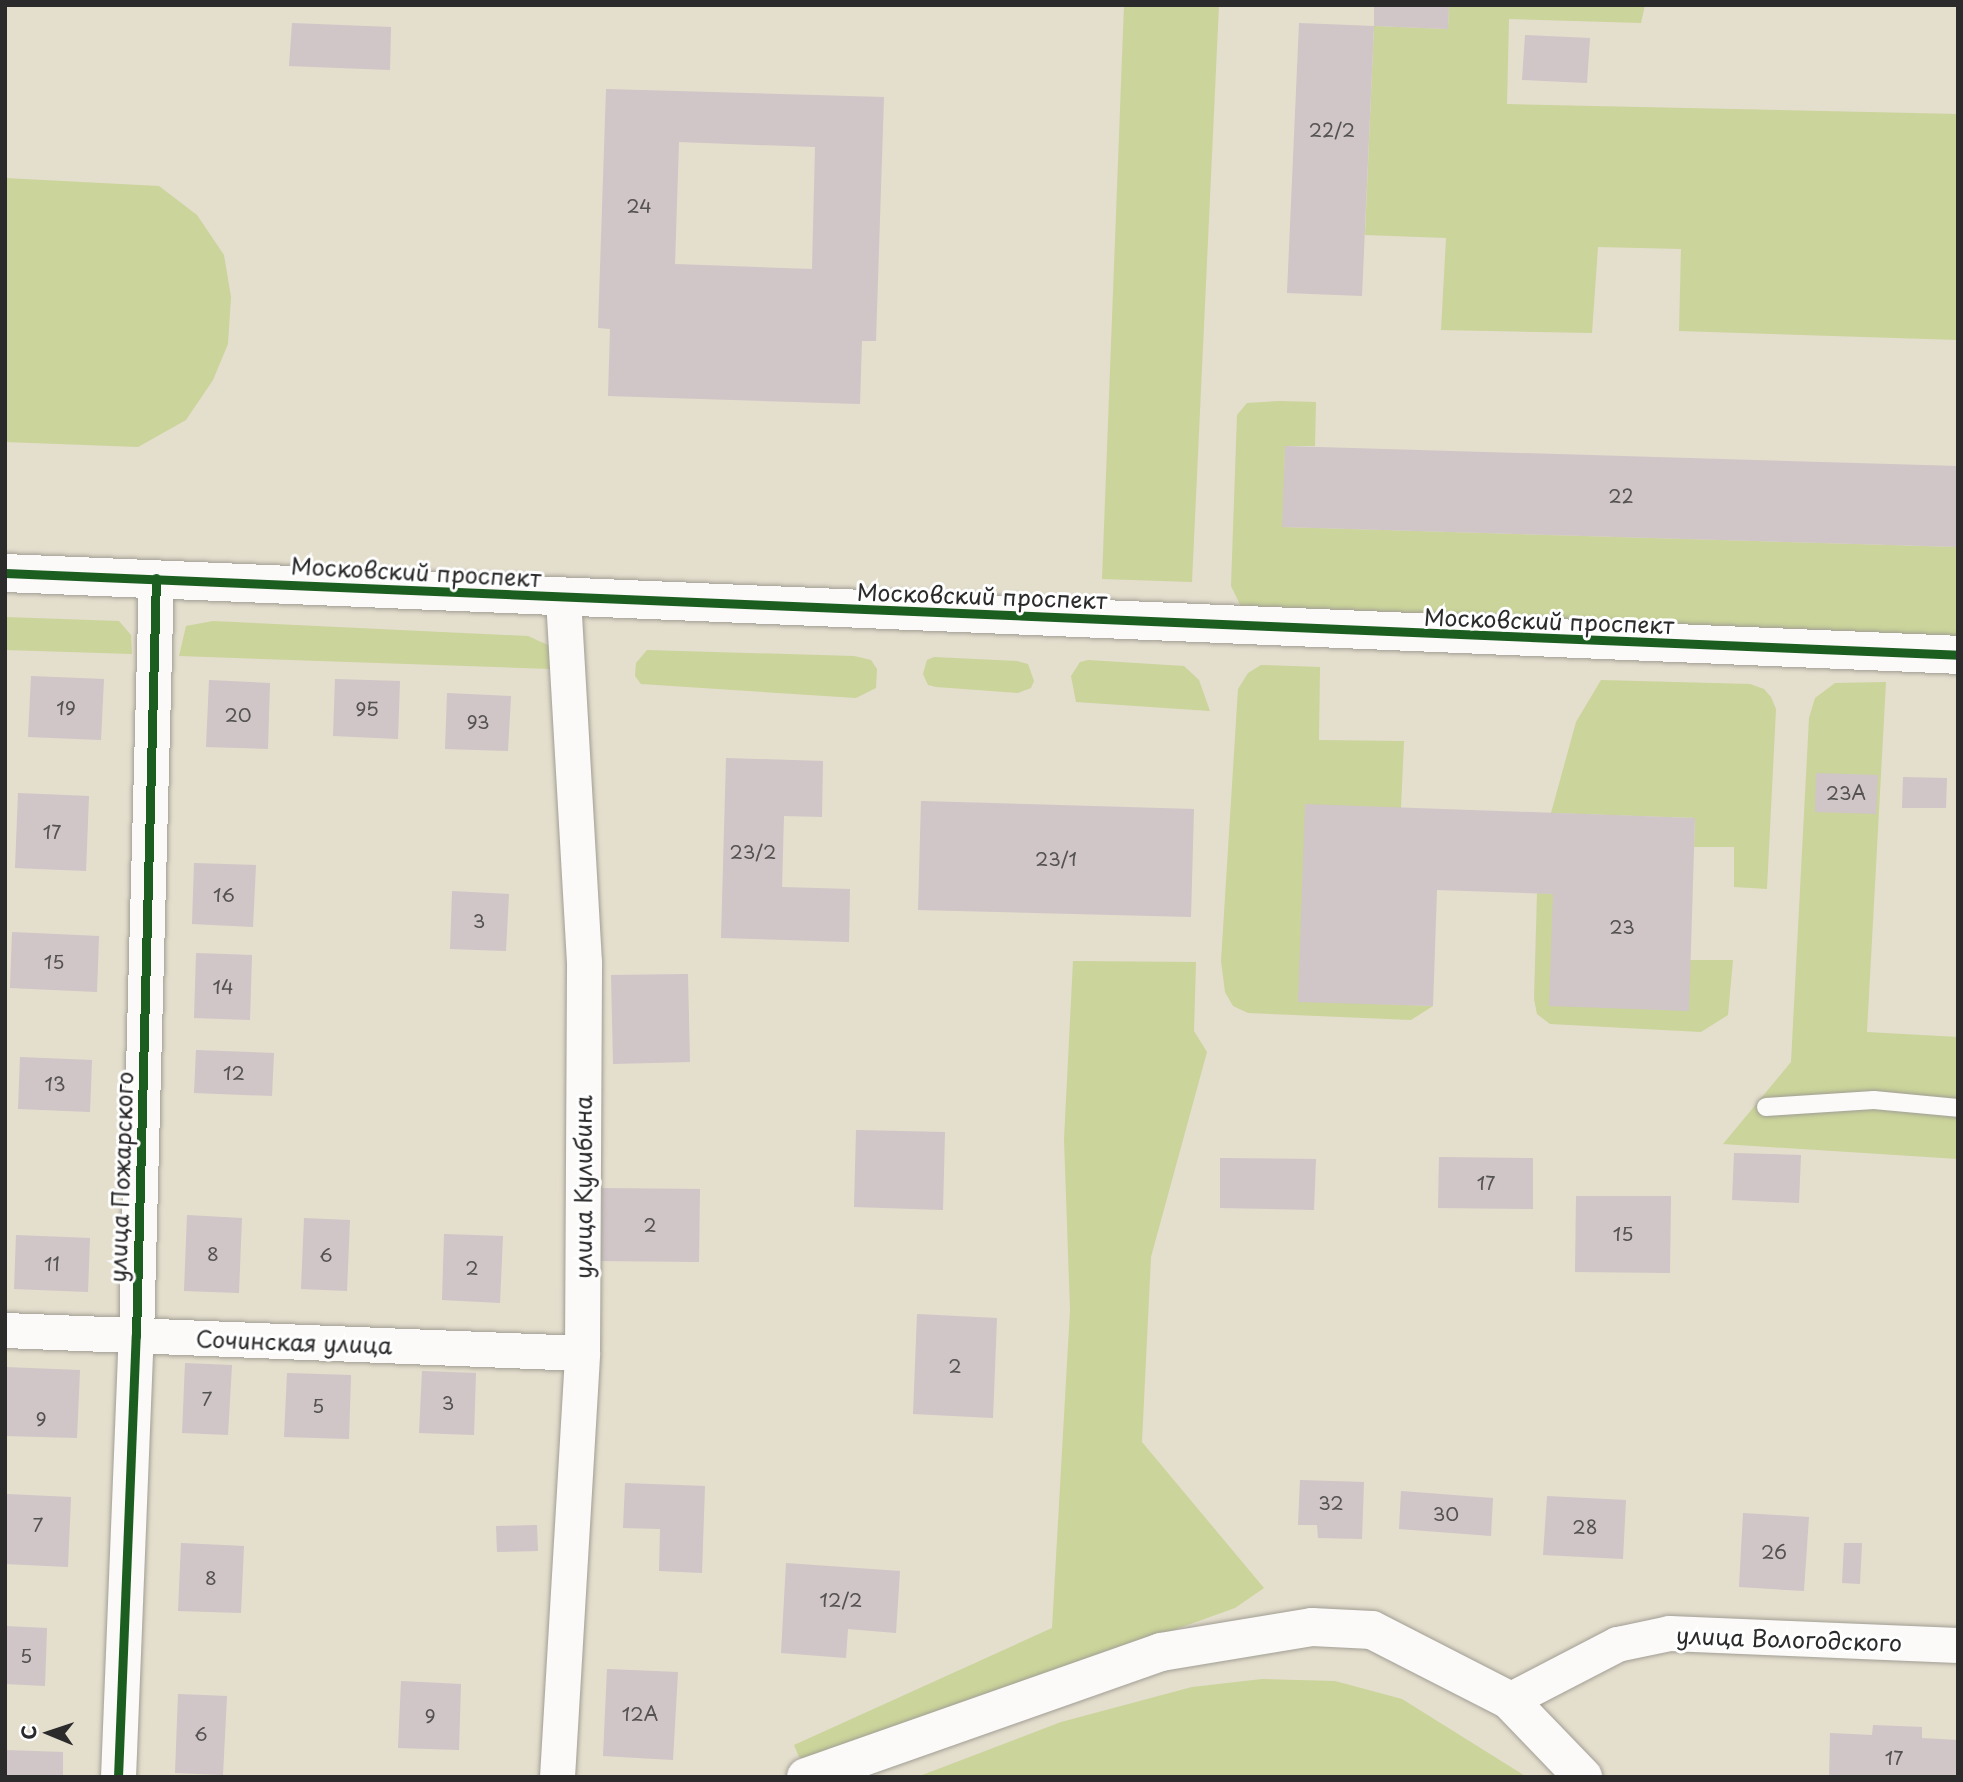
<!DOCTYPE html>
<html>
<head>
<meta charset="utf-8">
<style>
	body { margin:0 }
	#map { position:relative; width:1963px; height:1782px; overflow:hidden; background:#e4decd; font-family:"Playpen Sans",sans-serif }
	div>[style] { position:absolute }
	.green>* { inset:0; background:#cbd49a }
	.building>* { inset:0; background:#d0c5c7 }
	.roads { filter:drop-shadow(0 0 2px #a19e94) drop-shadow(0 0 2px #a19e94) }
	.lane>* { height:18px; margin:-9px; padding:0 9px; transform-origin:9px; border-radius:9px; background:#fbfaf8 }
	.street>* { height:35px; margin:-17.5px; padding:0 17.5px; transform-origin:17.5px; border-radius:17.5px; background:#fbfaf8 }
	.secondary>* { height:38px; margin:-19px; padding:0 19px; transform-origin:19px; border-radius:19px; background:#fbfaf8 }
	.cycleway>* { height:9px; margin:-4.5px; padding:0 4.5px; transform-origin:4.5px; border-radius:4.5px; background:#1b5e20 }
	span { translate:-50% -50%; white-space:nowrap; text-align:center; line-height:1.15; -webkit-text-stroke:6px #fff; paint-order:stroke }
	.number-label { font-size:19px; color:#545252 }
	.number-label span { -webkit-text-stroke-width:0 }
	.street-label { font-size:23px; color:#2b2b2b }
	.frame { position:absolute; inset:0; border:7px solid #2b2b2b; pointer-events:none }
	.north { position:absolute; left:14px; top:1698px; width:70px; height:70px; -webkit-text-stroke:5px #fff; paint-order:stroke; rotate:272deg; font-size:19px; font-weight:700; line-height:28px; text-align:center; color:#2b2b2b }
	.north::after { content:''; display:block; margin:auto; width:24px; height:32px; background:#2b2b2b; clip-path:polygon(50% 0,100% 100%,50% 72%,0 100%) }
</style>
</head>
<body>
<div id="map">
	<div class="green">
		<div style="clip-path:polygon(1124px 5px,1219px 5px,1192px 582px,1102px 579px)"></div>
		<div style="clip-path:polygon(1449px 5px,1645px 5px,1641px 23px,1509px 19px,1507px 104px,1958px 114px,1958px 340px,1679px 331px,1681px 249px,1598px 247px,1592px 333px,1441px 330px,1446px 238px,1365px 235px,1374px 26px,1448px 29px)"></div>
		<div style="clip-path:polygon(5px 178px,159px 186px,197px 215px,224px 255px,231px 297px,228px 344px,213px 380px,186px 420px,138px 447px,5px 442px)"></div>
		<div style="clip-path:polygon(1279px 401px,1316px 402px,1315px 446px,1285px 446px,1283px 527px,1958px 547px,1958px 642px,1246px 617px,1231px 586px,1237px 415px,1247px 403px)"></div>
		<div style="clip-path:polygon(5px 617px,119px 621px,131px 635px,132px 654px,5px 650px)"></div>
		<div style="clip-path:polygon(213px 621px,528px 636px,550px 646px,550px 669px,179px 656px,186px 626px)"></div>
		<div style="clip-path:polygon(647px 650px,854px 656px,871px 660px,877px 669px,876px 688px,856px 698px,641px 684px,635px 676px,636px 663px)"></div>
		<div style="clip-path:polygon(934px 657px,1017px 661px,1028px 664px,1034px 681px,1031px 688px,1018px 693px,936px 687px,928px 685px,923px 674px,927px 660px)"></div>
		<div style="clip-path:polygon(1088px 660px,1184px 666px,1199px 680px,1210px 711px,1076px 702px,1071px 676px,1080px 662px)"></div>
		<div style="clip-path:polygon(1261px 665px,1320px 667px,1319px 740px,1404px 741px,1401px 808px,1298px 1001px,1433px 1006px,1411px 1020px,1248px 1013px,1233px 1006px,1225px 992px,1221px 961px,1238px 689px,1248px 673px)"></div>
		<div style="clip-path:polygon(1601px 680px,1750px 684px,1764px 689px,1771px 697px,1776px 709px,1767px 889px,1734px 887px,1734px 847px,1694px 847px,1695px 818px,1551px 813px,1576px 722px)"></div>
		<div style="clip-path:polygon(1886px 682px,1867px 1032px,1958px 1037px,1958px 1159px,1723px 1144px,1791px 1062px,1809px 718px,1815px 698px,1835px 683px)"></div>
		<div style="clip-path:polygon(1537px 893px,1553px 894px,1690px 960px,1733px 960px,1728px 1015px,1701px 1032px,1550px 1024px,1537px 1014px,1534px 999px)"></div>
		<div style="clip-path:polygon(1073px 961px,1196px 962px,1194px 1031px,1207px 1052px,1151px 1257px,1142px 1442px,1264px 1588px,1235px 1608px,810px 1761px,799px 1757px,794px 1745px,1052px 1628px,1070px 1310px,1064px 1139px)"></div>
		<div style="clip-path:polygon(1262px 1679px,1335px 1681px,1402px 1699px,1527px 1777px,917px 1777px,1061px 1722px,1192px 1687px)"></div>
	</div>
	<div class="building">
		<div style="clip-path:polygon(1374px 5px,1449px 5px,1448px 29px,1374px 26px)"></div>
		<div style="clip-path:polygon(292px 23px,391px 27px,390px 70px,289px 66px)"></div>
		<div style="clip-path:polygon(1299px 23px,1374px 26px,1362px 296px,1287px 293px)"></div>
		<div style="clip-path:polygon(1525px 35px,1590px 38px,1587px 83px,1522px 80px)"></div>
		<div style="clip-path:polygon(evenodd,606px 89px,884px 97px,876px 341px,862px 341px,860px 404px,608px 396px,610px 329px,598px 328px,606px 89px,679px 142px,815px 147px,812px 269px,675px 264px,679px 142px)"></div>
		<div style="clip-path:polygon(1285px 446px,1958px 466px,1958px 547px,1282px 527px)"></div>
		<div style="clip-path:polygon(31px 676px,104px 679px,101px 740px,28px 737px)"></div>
		<div style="clip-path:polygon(335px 679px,400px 681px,398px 739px,333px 736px)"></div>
		<div style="clip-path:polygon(209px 680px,270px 683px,268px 749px,206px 747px)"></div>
		<div style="clip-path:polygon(447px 693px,511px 696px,508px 751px,445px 749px)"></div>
		<div style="clip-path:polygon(726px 758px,823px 761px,822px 817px,784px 816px,782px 887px,850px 889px,849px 942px,721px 938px)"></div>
		<div style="clip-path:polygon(1816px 773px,1878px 775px,1876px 814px,1815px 812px)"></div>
		<div style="clip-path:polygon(1903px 777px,1947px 778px,1946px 808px,1902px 808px)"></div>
		<div style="clip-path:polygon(18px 793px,89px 796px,86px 871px,15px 868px)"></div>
		<div style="clip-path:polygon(921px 801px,1194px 809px,1191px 917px,918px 910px)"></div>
		<div style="clip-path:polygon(1305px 804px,1695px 818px,1689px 1011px,1549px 1006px,1553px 894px,1437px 890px,1433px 1006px,1298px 1002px)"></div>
		<div style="clip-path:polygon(194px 863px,256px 865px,253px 927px,192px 924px)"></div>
		<div style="clip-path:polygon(452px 891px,509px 894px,506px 951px,450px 949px)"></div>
		<div style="clip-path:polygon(12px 932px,99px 936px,97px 992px,10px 988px)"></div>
		<div style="clip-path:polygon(196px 953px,252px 955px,250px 1020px,194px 1018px)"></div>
		<div style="clip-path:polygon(688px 974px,690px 1062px,613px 1064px,611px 975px)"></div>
		<div style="clip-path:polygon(196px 1050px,274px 1053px,272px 1096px,194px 1093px)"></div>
		<div style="clip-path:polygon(20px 1057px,92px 1060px,90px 1112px,18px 1109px)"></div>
		<div style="clip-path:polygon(856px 1130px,945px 1132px,943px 1210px,854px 1207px)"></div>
		<div style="clip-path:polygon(1734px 1153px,1801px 1155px,1799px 1203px,1732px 1200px)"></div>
		<div style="clip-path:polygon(1439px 1157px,1533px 1158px,1533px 1209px,1438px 1208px)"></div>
		<div style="clip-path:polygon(1220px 1158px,1316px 1159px,1314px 1210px,1220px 1208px)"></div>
		<div style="clip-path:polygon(602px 1188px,700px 1189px,699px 1262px,601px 1261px)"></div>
		<div style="clip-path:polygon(1576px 1196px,1671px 1196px,1670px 1273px,1575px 1272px)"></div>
		<div style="clip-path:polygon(187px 1215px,242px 1218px,239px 1293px,184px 1291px)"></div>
		<div style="clip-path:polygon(304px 1218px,350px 1220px,347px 1291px,301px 1289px)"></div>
		<div style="clip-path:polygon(444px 1234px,503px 1236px,500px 1303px,442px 1300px)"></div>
		<div style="clip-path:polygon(16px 1235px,90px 1238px,88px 1292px,14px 1289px)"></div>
		<div style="clip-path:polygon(917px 1314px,997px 1318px,993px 1418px,913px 1414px)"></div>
		<div style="clip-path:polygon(185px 1363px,232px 1365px,228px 1435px,182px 1433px)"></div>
		<div style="clip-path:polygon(5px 1367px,80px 1370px,77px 1438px,5px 1436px)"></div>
		<div style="clip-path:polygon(422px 1371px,476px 1373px,474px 1435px,419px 1433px)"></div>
		<div style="clip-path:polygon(287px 1373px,351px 1375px,349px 1439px,284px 1437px)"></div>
		<div style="clip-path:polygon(1300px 1480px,1364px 1482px,1362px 1539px,1318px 1538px,1317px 1525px,1298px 1525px)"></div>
		<div style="clip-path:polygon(625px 1483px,705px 1486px,702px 1573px,659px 1571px,660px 1529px,623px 1528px)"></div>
		<div style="clip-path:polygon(1401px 1491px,1493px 1498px,1491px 1536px,1399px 1529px)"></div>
		<div style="clip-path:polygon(7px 1494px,71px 1497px,68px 1567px,5px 1564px)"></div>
		<div style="clip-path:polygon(1547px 1496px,1626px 1500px,1623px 1559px,1543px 1555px)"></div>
		<div style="clip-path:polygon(1743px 1513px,1809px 1517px,1804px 1591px,1739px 1587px)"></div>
		<div style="clip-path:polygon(537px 1525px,538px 1551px,497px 1552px,496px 1526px)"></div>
		<div style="clip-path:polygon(181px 1543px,244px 1546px,241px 1613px,178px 1611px)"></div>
		<div style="clip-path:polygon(1844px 1543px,1862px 1543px,1860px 1584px,1842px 1583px)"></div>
		<div style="clip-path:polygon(786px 1563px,900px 1571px,896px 1633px,848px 1629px,846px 1658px,781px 1653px)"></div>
		<div style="clip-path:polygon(5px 1626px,47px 1628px,45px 1686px,5px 1684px)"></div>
		<div style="clip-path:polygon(607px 1669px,678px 1672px,673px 1760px,603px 1756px)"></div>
		<div style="clip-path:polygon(401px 1681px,461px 1684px,459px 1750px,398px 1748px)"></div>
		<div style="clip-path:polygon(178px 1694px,227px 1696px,223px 1775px,175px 1773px)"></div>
		<div style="clip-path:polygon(1873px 1725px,1922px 1727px,1922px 1738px,1958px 1740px,1958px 1777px,1829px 1777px,1830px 1733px,1872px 1735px)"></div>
		<div style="clip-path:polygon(5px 1750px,63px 1752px,63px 1777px,5px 1777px)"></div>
	</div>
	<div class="roads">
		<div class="lane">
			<div style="left:1766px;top:1107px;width:108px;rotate:-3.7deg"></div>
			<div style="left:1874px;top:1100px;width:84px;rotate:5.4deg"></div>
		</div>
		<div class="street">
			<div style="left:5px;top:1330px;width:577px;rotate:2.28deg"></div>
			<div style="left:1509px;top:1700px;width:122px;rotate:-27.4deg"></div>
			<div style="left:1617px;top:1644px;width:53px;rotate:-11.9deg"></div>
			<div style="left:1669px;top:1633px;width:289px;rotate:2.4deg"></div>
			<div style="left:118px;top:1777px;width:441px;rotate:-87.7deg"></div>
			<div style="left:136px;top:1336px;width:758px;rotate:-88.49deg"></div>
			<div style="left:557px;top:1777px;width:425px;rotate:-86.6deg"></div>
			<div style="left:582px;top:1353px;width:391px;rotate:-89.7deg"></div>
			<div style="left:584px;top:962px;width:365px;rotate:-93.3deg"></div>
		</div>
		<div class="secondary">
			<div style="left:5px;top:573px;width:1955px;rotate:2.4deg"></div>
			<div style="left:806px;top:1777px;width:376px;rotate:-19.4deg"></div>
			<div style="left:1161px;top:1652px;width:153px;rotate:-9.4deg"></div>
			<div style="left:1312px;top:1627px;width:60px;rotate:2.9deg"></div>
			<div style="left:1372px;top:1630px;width:154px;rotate:27.1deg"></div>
			<div style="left:1509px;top:1700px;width:107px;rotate:46.1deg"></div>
		</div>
	</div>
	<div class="cycleway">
		<div style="left:5px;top:573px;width:1955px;rotate:2.4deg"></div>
		<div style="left:118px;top:1777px;width:441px;rotate:-87.7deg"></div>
		<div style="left:136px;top:1336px;width:758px;rotate:-88.49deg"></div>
	</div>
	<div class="number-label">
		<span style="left:1332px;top:130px">22/2</span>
		<span style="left:639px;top:206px">24</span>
		<span style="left:1621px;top:496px">22</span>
		<span style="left:66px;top:708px">19</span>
		<span style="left:367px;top:709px">95</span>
		<span style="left:238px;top:715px">20</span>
		<span style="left:478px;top:722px">93</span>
		<span style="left:1846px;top:793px">23А</span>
		<span style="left:52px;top:832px">17</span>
		<span style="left:753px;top:852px">23/2</span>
		<span style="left:1056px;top:859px">23/1</span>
		<span style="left:224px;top:895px">16</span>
		<span style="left:479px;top:921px">3</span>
		<span style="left:1622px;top:927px">23</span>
		<span style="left:54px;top:962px">15</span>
		<span style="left:223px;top:987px">14</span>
		<span style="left:234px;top:1073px">12</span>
		<span style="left:55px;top:1084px">13</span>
		<span style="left:1486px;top:1183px">17</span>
		<span style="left:650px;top:1225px">2</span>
		<span style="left:1623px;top:1234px">15</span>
		<span style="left:213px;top:1254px">8</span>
		<span style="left:326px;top:1255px">6</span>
		<span style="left:52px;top:1264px">11</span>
		<span style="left:472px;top:1268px">2</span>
		<span style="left:955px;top:1366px">2</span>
		<span style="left:207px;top:1399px">7</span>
		<span style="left:448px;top:1403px">3</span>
		<span style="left:318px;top:1406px">5</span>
		<span style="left:41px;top:1419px">9</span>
		<span style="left:1331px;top:1503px">32</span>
		<span style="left:1446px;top:1514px">30</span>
		<span style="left:38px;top:1525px">7</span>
		<span style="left:1585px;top:1527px">28</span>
		<span style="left:1774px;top:1552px">26</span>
		<span style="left:211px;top:1578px">8</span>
		<span style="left:841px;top:1600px">12/2</span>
		<span style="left:26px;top:1656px">5</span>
		<span style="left:640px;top:1714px">12А</span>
		<span style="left:430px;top:1716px">9</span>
		<span style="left:201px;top:1734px">6</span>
		<span style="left:1894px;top:1758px">17</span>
	</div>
	<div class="street-label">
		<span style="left:416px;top:572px;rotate:3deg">Московский проспект</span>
		<span style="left:982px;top:596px;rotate:2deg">Московский проспект</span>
		<span style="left:1549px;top:621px;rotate:2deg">Московский проспект</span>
		<span style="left:121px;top:1177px;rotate:-88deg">улица Пожарского</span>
		<span style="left:583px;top:1187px;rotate:-90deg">улица Кулибина</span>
		<span style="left:294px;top:1342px;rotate:2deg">Сочинская улица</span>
		<span style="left:1789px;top:1639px;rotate:2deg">улица Вологодского</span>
	</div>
	<div class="frame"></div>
	<div class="north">С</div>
</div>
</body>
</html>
